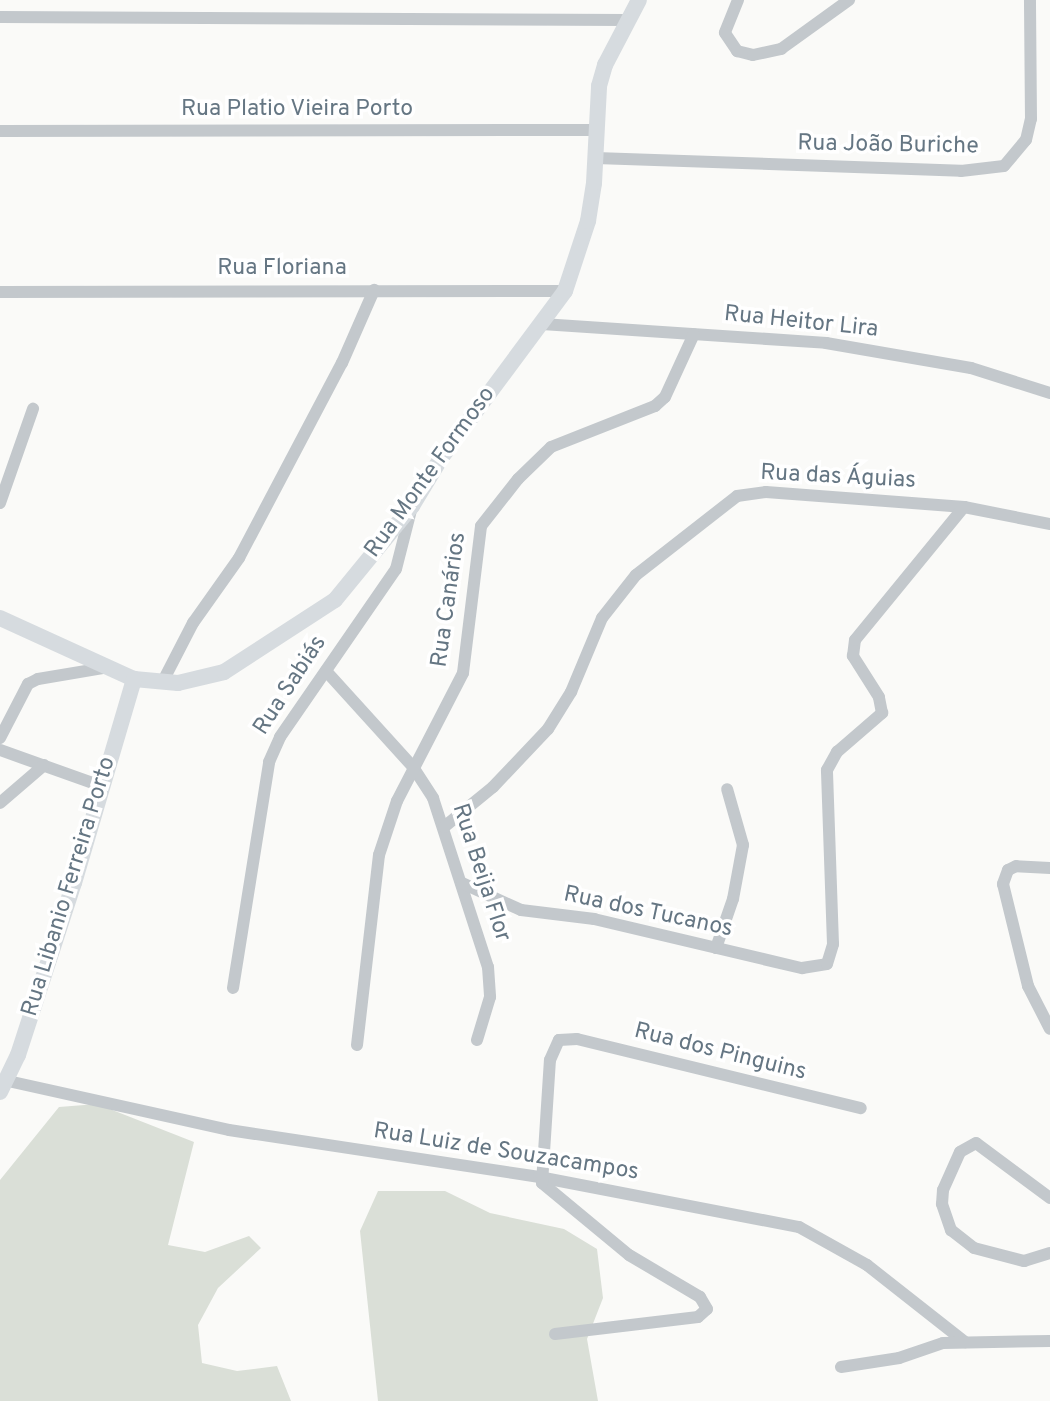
<!DOCTYPE html>
<html>
<head>
<meta charset="utf-8">
<style>
	body { margin:0 }
	#map { position:relative; width:1050px; height:1401px; overflow:hidden; background:#fafaf8; font-family:Overpass,sans-serif }
	div>[style] { position:absolute }
	.green>* { inset:0; background:#dadfd7 }
	.street>* { height:12px; margin:-6px; padding:0 6px; transform-origin:6px; border-radius:6px; background:#c3c8cc }
	.secondary>* { height:16px; margin:-8px; padding:0 8px; transform-origin:8px; border-radius:8px; background:#d6dbdf }
	span { translate:-50% -50%; white-space:nowrap; text-align:center; line-height:1.15; -webkit-text-stroke:7px #fff; paint-order:stroke }
	.street-label { font-size:23px; color:#657683 }
</style>
</head>
<body>
<div id="map">
	<div class="green">
		<div style="clip-path:polygon(97px 1104px,194px 1142px,168px 1245px,205px 1252px,249px 1236px,261px 1248px,218px 1288px,198px 1325px,202px 1363px,237px 1371px,277px 1366px,291px 1401px,0 1401px,0 1180px,59px 1107px)"></div>
		<div style="clip-path:polygon(378px 1191px,445px 1191px,490px 1213px,564px 1229px,597px 1249px,603px 1298px,587px 1339px,598px 1401px,378px 1401px,360px 1231px)"></div>
	</div>
	<div class="street">
		<div style="left:738px;top:0;width:35px;rotate:112deg"></div>
		<div style="left:725px;top:33px;width:22px;rotate:56deg"></div>
		<div style="left:737px;top:51px;width:16px;rotate:14deg"></div>
		<div style="left:753px;top:55px;width:29px;rotate:-12deg"></div>
		<div style="left:781px;top:49px;width:84px;rotate:-35.8deg"></div>
		<div style="left:0;top:17px;width:627px;rotate:0.27deg"></div>
		<div style="left:0;top:131px;width:594px;rotate:-0.1deg"></div>
		<div style="left:596px;top:158px;width:365px;rotate:2deg"></div>
		<div style="left:961px;top:171px;width:43px;rotate:-6.6deg"></div>
		<div style="left:1004px;top:166px;width:34px;rotate:-50deg"></div>
		<div style="left:1026px;top:140px;width:22px;rotate:-77deg"></div>
		<div style="left:1031px;top:119px;width:119px;rotate:-90.5deg"></div>
		<div style="left:0;top:292px;width:565px;rotate:-0.1deg"></div>
		<div style="left:542px;top:324px;width:285px;rotate:3.8deg"></div>
		<div style="left:826px;top:343px;width:147px;rotate:9.8deg"></div>
		<div style="left:971px;top:368px;width:83px;rotate:17.6deg"></div>
		<div style="left:0;top:503px;width:100px;rotate:-70.7deg"></div>
		<div style="left:326px;top:671px;width:130px;rotate:47.8deg"></div>
		<div style="left:413px;top:767px;width:37px;rotate:57deg"></div>
		<div style="left:433px;top:798px;width:178px;rotate:72deg"></div>
		<div style="left:488px;top:967px;width:30px;rotate:86deg"></div>
		<div style="left:490px;top:997px;width:45px;rotate:106.8deg"></div>
		<div style="left:162px;top:683px;width:68px;rotate:-62.7deg"></div>
		<div style="left:193px;top:623px;width:80px;rotate:-54.7deg"></div>
		<div style="left:239px;top:558px;width:221px;rotate:-62.2deg"></div>
		<div style="left:342px;top:363px;width:80px;rotate:-66.3deg"></div>
		<div style="left:0;top:738px;width:61px;rotate:-62.6deg"></div>
		<div style="left:28px;top:684px;width:11px;rotate:-27deg"></div>
		<div style="left:38px;top:679px;width:73px;rotate:-9.5deg"></div>
		<div style="left:0;top:750px;width:107px;rotate:19.6deg"></div>
		<div style="left:0;top:803px;width:58px;rotate:-40.8deg"></div>
		<div style="left:444px;top:827px;width:63px;rotate:-39.2deg"></div>
		<div style="left:493px;top:787px;width:80px;rotate:-46.5deg"></div>
		<div style="left:548px;top:729px;width:44px;rotate:-58.1deg"></div>
		<div style="left:571px;top:692px;width:80px;rotate:-67.3deg"></div>
		<div style="left:602px;top:618px;width:55px;rotate:-51.7deg"></div>
		<div style="left:636px;top:575px;width:128px;rotate:-38deg"></div>
		<div style="left:737px;top:496px;width:29px;rotate:-8deg"></div>
		<div style="left:766px;top:492px;width:199px;rotate:4.3deg"></div>
		<div style="left:964px;top:507px;width:88px;rotate:11.2deg"></div>
		<div style="left:1050px;top:868px;width:34px;rotate:-177deg"></div>
		<div style="left:1016px;top:866px;width:9px;rotate:153deg"></div>
		<div style="left:1008px;top:870px;width:15px;rotate:110deg"></div>
		<div style="left:1003px;top:884px;width:105px;rotate:76.2deg"></div>
		<div style="left:1028px;top:986px;width:48px;rotate:62.9deg"></div>
		<div style="left:462px;top:883px;width:65px;rotate:24.6deg"></div>
		<div style="left:521px;top:910px;width:74px;rotate:7deg"></div>
		<div style="left:594px;top:919px;width:214px;rotate:13.3deg"></div>
		<div style="left:802px;top:968px;width:25px;rotate:-9deg"></div>
		<div style="left:827px;top:964px;width:21px;rotate:-73deg"></div>
		<div style="left:833px;top:944px;width:174px;rotate:-92deg"></div>
		<div style="left:827px;top:770px;width:21px;rotate:-61deg"></div>
		<div style="left:837px;top:752px;width:60px;rotate:-40.9deg"></div>
		<div style="left:882px;top:713px;width:16px;rotate:-101deg"></div>
		<div style="left:879px;top:697px;width:49px;rotate:-122.4deg"></div>
		<div style="left:853px;top:656px;width:16px;rotate:-83deg"></div>
		<div style="left:855px;top:640px;width:172px;rotate:-50.7deg"></div>
		<div style="left:716px;top:948px;width:52px;rotate:-70.9deg"></div>
		<div style="left:733px;top:899px;width:55px;rotate:-79.5deg"></div>
		<div style="left:743px;top:845px;width:58px;rotate:-105.9deg"></div>
		<div style="left:233px;top:988px;width:229px;rotate:-80.9deg"></div>
		<div style="left:269px;top:762px;width:27px;rotate:-66deg"></div>
		<div style="left:280px;top:737px;width:204px;rotate:-55.4deg"></div>
		<div style="left:396px;top:569px;width:65px;rotate:-75.7deg"></div>
		<div style="left:357px;top:1045px;width:191px;rotate:-83.4deg"></div>
		<div style="left:379px;top:855px;width:57px;rotate:-71.6deg"></div>
		<div style="left:397px;top:801px;width:144px;rotate:-62.7deg"></div>
		<div style="left:463px;top:673px;width:148px;rotate:-83deg"></div>
		<div style="left:481px;top:526px;width:60px;rotate:-51.8deg"></div>
		<div style="left:518px;top:479px;width:46px;rotate:-44.1deg"></div>
		<div style="left:551px;top:447px;width:112px;rotate:-21.5deg"></div>
		<div style="left:655px;top:406px;width:13px;rotate:-42deg"></div>
		<div style="left:665px;top:397px;width:69px;rotate:-65.3deg"></div>
		<div style="left:8px;top:1081px;width:226px;rotate:12.5deg"></div>
		<div style="left:229px;top:1130px;width:314px;rotate:8.6deg"></div>
		<div style="left:539px;top:1177px;width:265px;rotate:10.9deg"></div>
		<div style="left:799px;top:1227px;width:78px;rotate:29.2deg"></div>
		<div style="left:867px;top:1265px;width:125px;rotate:38.2deg"></div>
		<div style="left:1050px;top:1198px;width:92px;rotate:-143.4deg"></div>
		<div style="left:976px;top:1143px;width:18px;rotate:151deg"></div>
		<div style="left:960px;top:1152px;width:42px;rotate:114.1deg"></div>
		<div style="left:943px;top:1190px;width:14px;rotate:94deg"></div>
		<div style="left:942px;top:1204px;width:28px;rotate:71deg"></div>
		<div style="left:951px;top:1230px;width:29px;rotate:38deg"></div>
		<div style="left:974px;top:1248px;width:52px;rotate:14.6deg"></div>
		<div style="left:1024px;top:1261px;width:27px;rotate:-17deg"></div>
		<div style="left:555px;top:1334px;width:144px;rotate:-6.8deg"></div>
		<div style="left:698px;top:1317px;width:12px;rotate:-42deg"></div>
		<div style="left:707px;top:1309px;width:14px;rotate:-120deg"></div>
		<div style="left:700px;top:1297px;width:82px;rotate:-149.4deg"></div>
		<div style="left:629px;top:1255px;width:113px;rotate:-140.4deg"></div>
		<div style="left:542px;top:1183px;width:123px;rotate:-86.3deg"></div>
		<div style="left:550px;top:1060px;width:22px;rotate:-66deg"></div>
		<div style="left:559px;top:1040px;width:18px;rotate:-3deg"></div>
		<div style="left:577px;top:1039px;width:292px;rotate:13.7deg"></div>
		<div style="left:841px;top:1367px;width:59px;rotate:-8.8deg"></div>
		<div style="left:899px;top:1358px;width:46px;rotate:-18.8deg"></div>
		<div style="left:943px;top:1343px;width:107px;rotate:-1.1deg"></div>
	</div>
	<div class="secondary">
		<div style="left:0;top:618px;width:147px;rotate:24.5deg"></div>
		<div style="left:134px;top:679px;width:44px;rotate:5.2deg"></div>
		<div style="left:178px;top:683px;width:47px;rotate:-13.4deg"></div>
		<div style="left:224px;top:672px;width:132px;rotate:-33deg"></div>
		<div style="left:335px;top:600px;width:122px;rotate:-50.7deg"></div>
		<div style="left:412px;top:506px;width:56px;rotate:-58.9deg"></div>
		<div style="left:441px;top:458px;width:208px;rotate:-53.4deg"></div>
		<div style="left:565px;top:291px;width:74px;rotate:-71.8deg"></div>
		<div style="left:588px;top:221px;width:38px;rotate:-81deg"></div>
		<div style="left:594px;top:183px;width:97px;rotate:-87deg"></div>
		<div style="left:599px;top:86px;width:22px;rotate:-74deg"></div>
		<div style="left:605px;top:65px;width:73px;rotate:-62.4deg"></div>
		<div style="left:0;top:1092px;width:41px;rotate:-64.1deg"></div>
		<div style="left:18px;top:1055px;width:181px;rotate:-72deg"></div>
		<div style="left:74px;top:883px;width:213px;rotate:-73.6deg"></div>
	</div>
	<div class="street-label">
		<span style="left:297px;top:110px">Rua Platio Vieira Porto</span>
		<span style="left:888px;top:146px;rotate:1deg">Rua João Buriche</span>
		<span style="left:282px;top:269px">Rua Floriana</span>
		<span style="left:801px;top:323px;rotate:6deg">Rua Heitor Lira</span>
		<span style="left:431px;top:473px;rotate:-54deg">Rua Monte Formoso</span>
		<span style="left:838px;top:478px;rotate:3deg">Rua das Águias</span>
		<span style="left:450px;top:600px;rotate:-82deg">Rua Canários</span>
		<span style="left:291px;top:686px;rotate:-57deg">Rua Sabiás</span>
		<span style="left:480px;top:873px;rotate:72deg">Rua Beija Flor</span>
		<span style="left:70px;top:887px;rotate:-73deg">Rua Libanio Ferreira Porto</span>
		<span style="left:648px;top:913px;rotate:12deg">Rua dos Tucanos</span>
		<span style="left:720px;top:1053px;rotate:14deg">Rua dos Pinguins</span>
		<span style="left:506px;top:1153px;rotate:9deg">Rua Luiz de Souzacampos</span>
	</div>
</div>
</body>
</html>
